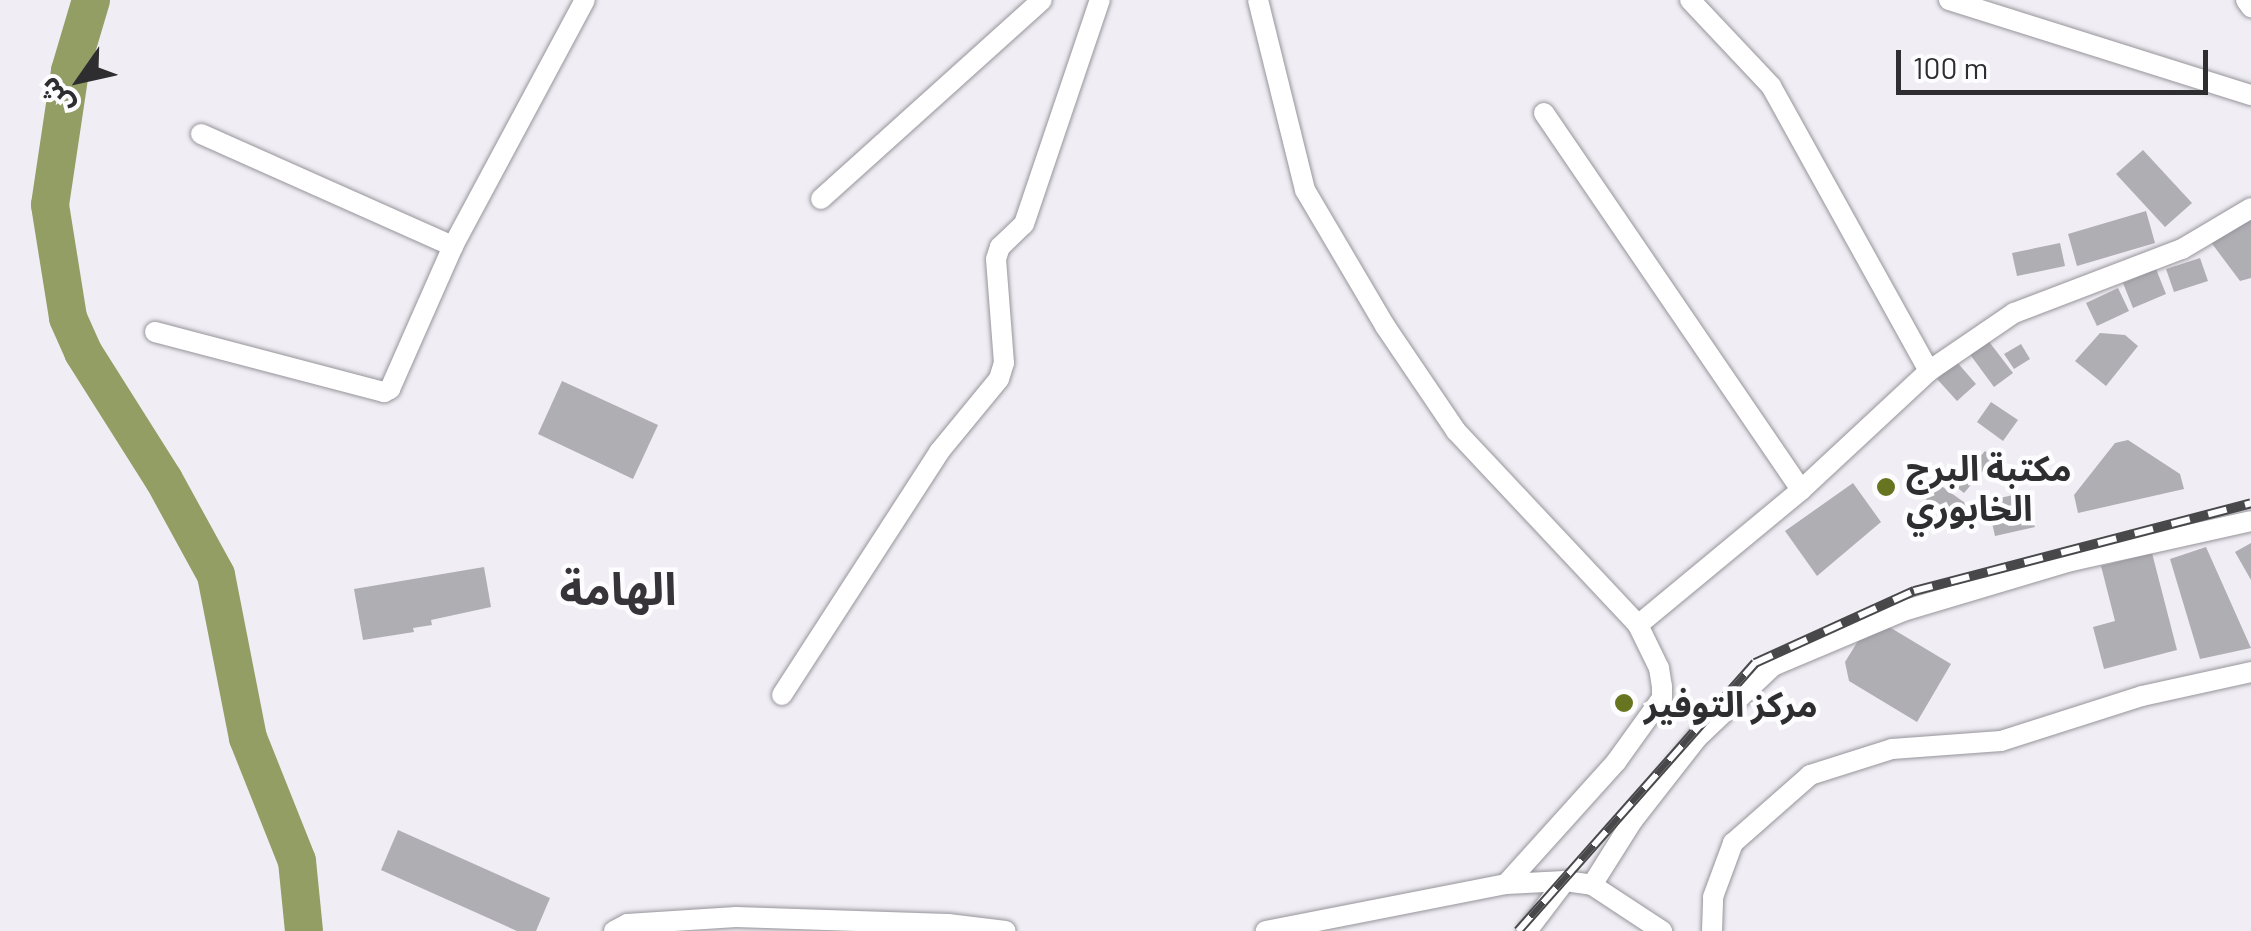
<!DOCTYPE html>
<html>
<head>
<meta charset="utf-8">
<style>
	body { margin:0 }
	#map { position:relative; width:2251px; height:931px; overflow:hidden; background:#f0eef4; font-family:Barlow,"Noto Sans Arabic",sans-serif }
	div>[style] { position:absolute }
	.river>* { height:38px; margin:-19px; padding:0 19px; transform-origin:19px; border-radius:19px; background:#939e65 }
	.building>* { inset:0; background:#afaeb3 }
	.roads { filter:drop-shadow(0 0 2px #96949a) drop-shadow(0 0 2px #96949a) }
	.street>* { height:20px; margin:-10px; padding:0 10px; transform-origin:10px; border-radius:10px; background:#fff }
	.rail>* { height:10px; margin-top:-5px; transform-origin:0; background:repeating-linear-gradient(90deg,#fdfcff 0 19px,#484749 0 38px); box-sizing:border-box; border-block:2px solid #484749 }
	.dots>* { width:28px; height:28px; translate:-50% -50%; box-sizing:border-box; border:5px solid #fdfcff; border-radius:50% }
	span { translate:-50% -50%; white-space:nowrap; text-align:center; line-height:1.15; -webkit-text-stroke:9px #fdfcff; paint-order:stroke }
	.poi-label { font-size:35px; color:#2e2d2f; font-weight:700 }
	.left { translate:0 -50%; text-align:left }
	.district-label { font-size:45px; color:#363439; font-weight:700 }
	.north { position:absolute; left:30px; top:30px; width:100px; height:100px; -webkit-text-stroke:8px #fdfcff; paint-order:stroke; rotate:236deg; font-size:28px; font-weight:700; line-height:40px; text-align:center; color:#2e2d2f }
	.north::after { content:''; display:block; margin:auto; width:35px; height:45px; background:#2e2d2f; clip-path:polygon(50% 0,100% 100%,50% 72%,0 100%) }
	.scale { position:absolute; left:1896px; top:50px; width:312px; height:45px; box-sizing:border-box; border:5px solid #2e2d2f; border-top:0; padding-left:12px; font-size:30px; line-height:35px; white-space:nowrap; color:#2e2d2f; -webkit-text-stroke:8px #fdfcff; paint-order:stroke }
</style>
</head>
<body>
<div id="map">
	<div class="river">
		<div style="left:91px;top:0;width:74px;rotate:106.5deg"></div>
		<div style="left:70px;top:71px;width:135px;rotate:98.5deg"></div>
		<div style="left:50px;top:205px;width:114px;rotate:80.9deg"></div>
		<div style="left:68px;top:318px;width:37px;rotate:66deg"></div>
		<div style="left:83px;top:352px;width:151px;rotate:57.7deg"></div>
		<div style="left:164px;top:480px;width:108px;rotate:61.3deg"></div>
		<div style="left:216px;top:575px;width:166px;rotate:78.9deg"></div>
		<div style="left:248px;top:738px;width:132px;rotate:68.3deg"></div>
		<div style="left:297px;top:861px;width:70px;rotate:84.3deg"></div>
	</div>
	<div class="building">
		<div style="clip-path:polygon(2143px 150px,2192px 203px,2165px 227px,2116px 174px)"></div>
		<div style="clip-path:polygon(2251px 206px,2251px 278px,2240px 281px,2210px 241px)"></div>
		<div style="clip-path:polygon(2146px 211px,2155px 243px,2077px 266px,2068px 234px)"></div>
		<div style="clip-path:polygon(2060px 243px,2065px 266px,2017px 276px,2012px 253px)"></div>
		<div style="clip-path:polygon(2200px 258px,2208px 281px,2174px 292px,2166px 269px)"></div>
		<div style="clip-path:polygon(2156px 269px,2166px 294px,2133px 308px,2123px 283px)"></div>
		<div style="clip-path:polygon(2118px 288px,2129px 311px,2097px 326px,2086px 303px)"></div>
		<div style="clip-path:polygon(2100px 333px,2125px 335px,2138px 346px,2106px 386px,2075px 361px)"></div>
		<div style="clip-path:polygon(1984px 335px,2013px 373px,1994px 387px,1966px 349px)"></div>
		<div style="clip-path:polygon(2021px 344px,2030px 359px,2014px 369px,2004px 354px)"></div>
		<div style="clip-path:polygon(1956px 361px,1976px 384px,1957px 401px,1937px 379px)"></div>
		<div style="clip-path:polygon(562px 381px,658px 425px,633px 479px,538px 434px)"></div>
		<div style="clip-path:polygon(1991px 402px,2018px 420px,2003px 441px,1977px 422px)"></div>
		<div style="clip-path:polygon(2128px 440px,2180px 474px,2184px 489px,2078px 513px,2074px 495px,2115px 443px)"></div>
		<div style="clip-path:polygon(1985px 451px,1994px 458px,1964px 493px,1955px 486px)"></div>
		<div style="clip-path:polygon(1853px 483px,1881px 522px,1817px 576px,1785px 531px)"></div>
		<div style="clip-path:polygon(1937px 483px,1968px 505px,1957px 522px,1925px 501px)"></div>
		<div style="clip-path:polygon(2026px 492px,2035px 527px,1995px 536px,1987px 501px)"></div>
		<div style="clip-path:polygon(2251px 543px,2251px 580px,2235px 552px)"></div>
		<div style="clip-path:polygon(2206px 547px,2251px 648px,2200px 659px,2170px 559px)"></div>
		<div style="clip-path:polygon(2152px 553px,2177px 650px,2104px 669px,2093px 627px,2115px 621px,2101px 566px)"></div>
		<div style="clip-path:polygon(484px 567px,491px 607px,431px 620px,432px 625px,413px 628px,414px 632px,363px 640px,354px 589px)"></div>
		<div style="clip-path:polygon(1881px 622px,1951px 664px,1917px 722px,1849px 681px,1845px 662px,1866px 628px)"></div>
		<div style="clip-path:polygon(398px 830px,550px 898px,536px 931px,517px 931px,381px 870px)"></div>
	</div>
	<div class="roads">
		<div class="street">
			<div style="left:1258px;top:0;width:196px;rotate:76.1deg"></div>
			<div style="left:1305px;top:190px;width:158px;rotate:59.5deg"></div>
			<div style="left:1385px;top:326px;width:127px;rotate:55.9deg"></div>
			<div style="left:1456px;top:431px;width:266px;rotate:46.8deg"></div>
			<div style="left:1638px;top:625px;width:48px;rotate:64deg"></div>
			<div style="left:1659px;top:668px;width:18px;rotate:81deg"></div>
			<div style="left:1662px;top:686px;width:12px;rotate:90deg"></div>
			<div style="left:1662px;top:698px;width:79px;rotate:125.7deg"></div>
			<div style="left:1616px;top:762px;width:164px;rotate:132deg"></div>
			<div style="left:1506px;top:884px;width:245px;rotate:168.9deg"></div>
			<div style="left:1690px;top:0;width:118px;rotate:46.7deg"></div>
			<div style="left:1771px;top:86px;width:326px;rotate:61deg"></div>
			<div style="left:1949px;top:0;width:317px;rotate:17.5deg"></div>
			<div style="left:2246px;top:0;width:9px;rotate:54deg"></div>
			<div style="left:1544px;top:113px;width:456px;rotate:55.7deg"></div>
			<div style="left:201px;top:134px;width:276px;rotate:24deg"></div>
			<div style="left:821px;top:199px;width:297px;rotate:-42deg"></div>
			<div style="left:155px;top:332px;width:237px;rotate:14.7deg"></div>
			<div style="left:384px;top:392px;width:7px;rotate:-27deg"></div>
			<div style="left:390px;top:389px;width:156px;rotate:-66.2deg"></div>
			<div style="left:453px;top:246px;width:279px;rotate:-61.8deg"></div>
			<div style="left:1638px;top:625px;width:212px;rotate:-39.6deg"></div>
			<div style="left:1801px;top:490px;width:175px;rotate:-42.9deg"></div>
			<div style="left:1929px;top:371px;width:103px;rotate:-34.3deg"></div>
			<div style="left:2014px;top:313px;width:180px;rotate:-20.9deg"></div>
			<div style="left:2182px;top:249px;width:80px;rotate:-30.7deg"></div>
			<div style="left:782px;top:695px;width:289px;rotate:-57.1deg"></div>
			<div style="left:939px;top:452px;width:94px;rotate:-50.6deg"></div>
			<div style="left:999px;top:379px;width:17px;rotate:-73deg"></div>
			<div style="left:1004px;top:363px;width:104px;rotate:-94.4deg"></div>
			<div style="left:996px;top:259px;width:13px;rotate:-72deg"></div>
			<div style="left:1000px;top:247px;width:33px;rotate:-44deg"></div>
			<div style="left:1024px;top:224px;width:237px;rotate:-71.3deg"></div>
			<div style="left:1506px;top:884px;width:59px;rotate:-2.9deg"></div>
			<div style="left:1565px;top:881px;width:27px;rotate:8deg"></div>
			<div style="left:1592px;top:885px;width:84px;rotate:33.3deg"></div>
			<div style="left:1592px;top:885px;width:77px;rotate:-57.8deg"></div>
			<div style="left:1633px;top:820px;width:104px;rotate:-52deg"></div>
			<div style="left:1697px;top:738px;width:105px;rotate:-43.5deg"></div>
			<div style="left:1773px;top:666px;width:141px;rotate:-22.9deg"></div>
			<div style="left:1903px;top:611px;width:175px;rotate:-16.6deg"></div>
			<div style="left:2071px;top:561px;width:184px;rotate:-12.5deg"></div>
			<div style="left:614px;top:931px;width:15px;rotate:-28deg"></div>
			<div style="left:627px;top:924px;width:109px;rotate:-3.7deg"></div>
			<div style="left:736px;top:917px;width:212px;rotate:1.9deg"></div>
			<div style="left:948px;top:924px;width:58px;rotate:6.9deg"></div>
			<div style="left:1527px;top:931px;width:63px;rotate:-52.8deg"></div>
			<div style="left:1712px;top:931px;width:34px;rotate:-88deg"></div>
			<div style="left:1713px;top:897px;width:58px;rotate:-69.7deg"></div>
			<div style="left:1733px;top:843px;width:103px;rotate:-41.4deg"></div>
			<div style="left:1810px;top:775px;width:86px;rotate:-17.6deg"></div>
			<div style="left:1892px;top:749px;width:109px;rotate:-4.2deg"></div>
			<div style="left:2001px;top:741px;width:148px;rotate:-17.7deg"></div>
			<div style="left:2142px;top:696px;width:112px;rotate:-12.4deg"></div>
		</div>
	</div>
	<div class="rail">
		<div style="left:1518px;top:931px;width:358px;rotate:-48.5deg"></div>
		<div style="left:1755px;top:663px;width:175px;rotate:-24.4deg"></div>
		<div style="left:1914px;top:591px;width:348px;rotate:-14.6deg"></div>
	</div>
	<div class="dots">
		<div style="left:1886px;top:487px;background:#687520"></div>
		<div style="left:1624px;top:703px;background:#687520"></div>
	</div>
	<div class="poi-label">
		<span class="left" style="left:1906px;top:487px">مكتبة البرج<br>الخابوري</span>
		<span class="left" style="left:1644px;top:703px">مركز التوفير</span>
	</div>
	<div class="district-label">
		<span style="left:618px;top:588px">الهامة</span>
	</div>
	<div class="north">ش</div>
	<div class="scale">100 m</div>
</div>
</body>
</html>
